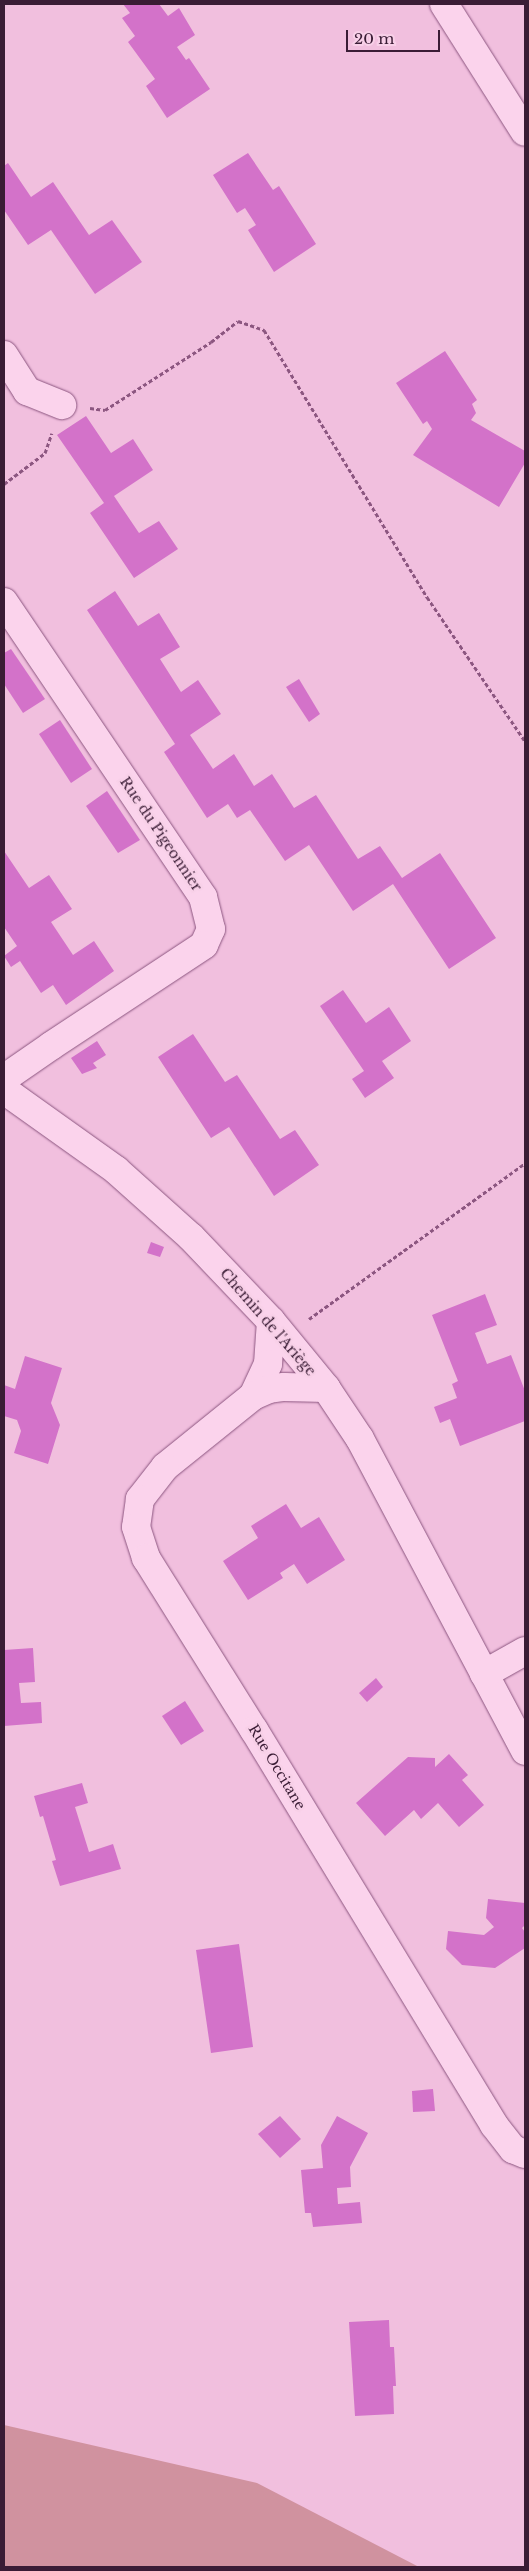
<!DOCTYPE html>
<html>
<head>
<meta charset="utf-8">
<style>
	body { margin:0 }
	#map { position:relative; width:529px; height:2571px; overflow:hidden; background:#f1bfde; font-family:"Libre Baskerville",serif }
	div>[style] { position:absolute }
	.green>* { inset:0; background:#d0929f }
	.building>* { inset:0; background:#d372c9 }
	.path>* { height:3px; margin-top:-1.5px; transform-origin:0; background:repeating-linear-gradient(90deg,#8c5680 0 4px,transparent 0 6.5px) }
	.roads { filter:drop-shadow(0 0 1px #8c5680) drop-shadow(0 0 1px #8c5680) }
	.minor>* { height:28px; margin:-14px; padding:0 14px; transform-origin:14px; border-radius:14px; background:#fbd3ec }
	span { translate:-50% -50%; white-space:nowrap; text-align:center; line-height:1.15; -webkit-text-stroke:5px #f8d0e8; paint-order:stroke }
	.street-label { font-size:14px; color:#3a1c35 }
	.frame { position:absolute; inset:0; border:5px solid #3a1c35; pointer-events:none }
	.scale { position:absolute; left:346px; top:30px; width:94px; height:22px; box-sizing:border-box; border:2px solid #3a1c35; border-top:0; padding-left:6px; font-size:15px; line-height:18px; white-space:nowrap; color:#3a1c35; -webkit-text-stroke:4px #f8d0e8; paint-order:stroke }
</style>
</head>
<body>
<div id="map">
	<div class="green">
		<div style="clip-path:polygon(4px 2425px,257px 2483px,419px 2567px,4px 2567px)"></div>
	</div>
	<div class="building">
		<div style="clip-path:polygon(123px 4px,159px 4px,168px 16px,179px 8px,195px 35px,177px 47px,186px 60px,189px 58px,210px 89px,167px 118px,146px 86px,155px 79px,128px 42px,135px 36px,122px 18px,130px 13px)"></div>
		<div style="clip-path:polygon(248px 153px,273px 190px,279px 186px,316px 244px,274px 272px,248px 230px,256px 225px,245px 208px,237px 213px,213px 175px)"></div>
		<div style="clip-path:polygon(8px 163px,31px 197px,53px 182px,89px 235px,112px 220px,142px 262px,95px 294px,51px 230px,28px 245px,4px 210px,4px 166px)"></div>
		<div style="clip-path:polygon(445px 351px,477px 400px,472px 404px,476px 413px,471px 420px,525px 451px,525px 463px,499px 507px,413px 455px,432px 429px,427px 421px,423px 424px,396px 383px)"></div>
		<div style="clip-path:polygon(86px 416px,111px 453px,133px 439px,153px 470px,114px 496px,139px 533px,159px 521px,178px 549px,134px 578px,90px 513px,104px 503px,57px 435px)"></div>
		<div style="clip-path:polygon(115px 591px,138px 626px,159px 613px,180px 647px,160px 659px,181px 692px,198px 680px,221px 714px,190px 735px,213px 769px,234px 754px,254px 786px,272px 774px,294px 808px,316px 795px,358px 859px,380px 846px,402px 878px,440px 853px,496px 938px,449px 969px,393px 884px,353px 911px,309px 845px,285px 861px,250px 810px,237px 818px,228px 804px,207px 818px,164px 752px,175px 744px,87px 610px)"></div>
		<div style="clip-path:polygon(11px 649px,45px 699px,23px 713px,4px 684px,4px 653px)"></div>
		<div style="clip-path:polygon(299px 679px,320px 714px,309px 722px,286px 687px)"></div>
		<div style="clip-path:polygon(60px 720px,92px 769px,71px 783px,39px 734px)"></div>
		<div style="clip-path:polygon(107px 791px,140px 840px,118px 853px,86px 806px)"></div>
		<div style="clip-path:polygon(4px 851px,29px 888px,49px 875px,72px 909px,51px 922px,73px 955px,94px 941px,114px 971px,66px 1005px,53px 985px,41px 993px,20px 961px,11px 967px,4px 956px,17px 946px,4px 927px)"></div>
		<div style="clip-path:polygon(343px 990px,366px 1023px,389px 1007px,411px 1041px,382px 1061px,394px 1078px,365px 1098px,352px 1079px,364px 1071px,320px 1006px)"></div>
		<div style="clip-path:polygon(193px 1034px,225px 1082px,237px 1075px,280px 1139px,295px 1130px,319px 1165px,274px 1196px,229px 1127px,211px 1138px,158px 1057px)"></div>
		<div style="clip-path:polygon(97px 1041px,106px 1055px,93px 1063px,97px 1068px,82px 1074px,71px 1058px)"></div>
		<div style="clip-path:polygon(151px 1242px,164px 1247px,160px 1257px,147px 1253px)"></div>
		<div style="clip-path:polygon(485px 1294px,497px 1325px,475px 1333px,487px 1364px,511px 1355px,525px 1391px,525px 1421px,460px 1446px,450px 1419px,440px 1423px,434px 1407px,457px 1398px,452px 1384px,458px 1381px,432px 1315px)"></div>
		<div style="clip-path:polygon(25px 1356px,62px 1368px,51px 1403px,60px 1425px,48px 1464px,14px 1453px,21px 1431px,17px 1420px,4px 1416px,4px 1385px,15px 1389px)"></div>
		<div style="clip-path:polygon(286px 1504px,301px 1528px,319px 1517px,345px 1560px,307px 1584px,294px 1564px,280px 1573px,283px 1578px,248px 1600px,223px 1561px,258px 1538px,251px 1526px)"></div>
		<div style="clip-path:polygon(33px 1648px,35px 1682px,19px 1683px,21px 1703px,41px 1702px,42px 1723px,4px 1726px,4px 1650px)"></div>
		<div style="clip-path:polygon(376px 1678px,383px 1687px,367px 1702px,359px 1693px)"></div>
		<div style="clip-path:polygon(185px 1701px,204px 1731px,181px 1745px,162px 1716px)"></div>
		<div style="clip-path:polygon(449px 1754px,468px 1775px,462px 1780px,484px 1805px,459px 1827px,438px 1803px,421px 1819px,414px 1810px,385px 1836px,356px 1803px,408px 1757px,435px 1758px,435px 1767px)"></div>
		<div style="clip-path:polygon(82px 1783px,88px 1803px,75px 1807px,89px 1852px,113px 1844px,121px 1869px,60px 1886px,52px 1861px,56px 1860px,43px 1816px,40px 1817px,34px 1796px)"></div>
		<div style="clip-path:polygon(488px 1899px,525px 1903px,525px 1925px,522px 1928px,525px 1932px,525px 1948px,495px 1968px,462px 1965px,446px 1949px,448px 1931px,484px 1935px,494px 1927px,486px 1918px)"></div>
		<div style="clip-path:polygon(239px 1944px,253px 2047px,211px 2053px,196px 1950px)"></div>
		<div style="clip-path:polygon(433px 2089px,435px 2111px,413px 2112px,412px 2091px)"></div>
		<div style="clip-path:polygon(280px 2116px,301px 2139px,280px 2158px,258px 2134px)"></div>
		<div style="clip-path:polygon(337px 2116px,368px 2133px,350px 2167px,351px 2187px,337px 2188px,338px 2204px,360px 2202px,362px 2223px,313px 2227px,311px 2213px,305px 2213px,301px 2170px,323px 2168px,321px 2145px)"></div>
		<div style="clip-path:polygon(389px 2320px,390px 2347px,394px 2347px,396px 2386px,393px 2386px,394px 2414px,355px 2416px,349px 2322px)"></div>
	</div>
	<div class="path">
		<div style="left:90px;top:408px;width:15px;rotate:8deg"></div>
		<div style="left:105px;top:410px;width:126px;rotate:-32.7deg"></div>
		<div style="left:211px;top:342px;width:34px;rotate:-38deg"></div>
		<div style="left:238px;top:321px;width:28px;rotate:19deg"></div>
		<div style="left:264px;top:330px;width:313px;rotate:58.6deg"></div>
		<div style="left:427px;top:597px;width:174px;rotate:55.8deg"></div>
		<div style="left:4px;top:484px;width:51px;rotate:-37.1deg"></div>
		<div style="left:45px;top:453px;width:21px;rotate:-71deg"></div>
		<div style="left:309px;top:1319px;width:266px;rotate:-35.8deg"></div>
	</div>
	<div class="roads">
		<div class="minor">
			<div style="left:444px;top:4px;width:151px;rotate:57.7deg"></div>
			<div style="left:4px;top:355px;width:43px;rotate:57.4deg"></div>
			<div style="left:27px;top:391px;width:38px;rotate:22deg"></div>
			<div style="left:4px;top:602px;width:356px;rotate:56deg"></div>
			<div style="left:203px;top:897px;width:33px;rotate:76deg"></div>
			<div style="left:211px;top:929px;width:17px;rotate:114deg"></div>
			<div style="left:204px;top:945px;width:183px;rotate:146.6deg"></div>
			<div style="left:51px;top:1046px;width:51px;rotate:145.4deg"></div>
			<div style="left:9px;top:1075px;width:10px;rotate:119deg"></div>
			<div style="left:4px;top:1090px;width:138px;rotate:35.5deg"></div>
			<div style="left:116px;top:1170px;width:101px;rotate:41.8deg"></div>
			<div style="left:191px;top:1237px;width:116px;rotate:46.4deg"></div>
			<div style="left:271px;top:1321px;width:87px;rotate:50.6deg"></div>
			<div style="left:326px;top:1388px;width:61px;rotate:56.3deg"></div>
			<div style="left:360px;top:1439px;width:353px;rotate:62.1deg"></div>
			<div style="left:271px;top:1321px;width:43px;rotate:94deg"></div>
			<div style="left:268px;top:1364px;width:35px;rotate:115deg"></div>
			<div style="left:253px;top:1396px;width:113px;rotate:141.1deg"></div>
			<div style="left:165px;top:1467px;width:41px;rotate:128deg"></div>
			<div style="left:140px;top:1499px;width:28px;rotate:98deg"></div>
			<div style="left:136px;top:1527px;width:33px;rotate:72deg"></div>
			<div style="left:146px;top:1558px;width:203px;rotate:57.9deg"></div>
			<div style="left:254px;top:1730px;width:462px;rotate:58.7deg"></div>
			<div style="left:494px;top:2125px;width:31px;rotate:52deg"></div>
			<div style="left:513px;top:2149px;width:13px;rotate:23deg"></div>
			<div style="left:253px;top:1396px;width:17px;rotate:-24deg"></div>
			<div style="left:269px;top:1389px;width:15px;rotate:-8deg"></div>
			<div style="left:284px;top:1387px;width:42px;rotate:1.4deg"></div>
			<div style="left:484px;top:1674px;width:47px;rotate:-29.3deg"></div>
		</div>
	</div>
	<div class="street-label">
		<span style="left:161px;top:834px;rotate:56deg">Rue du Pigeonnier</span>
		<span style="left:268px;top:1322px;rotate:49deg">Chemin de l'Ariège</span>
		<span style="left:277px;top:1767px;rotate:59deg">Rue Occitane</span>
	</div>
	<div class="frame"></div>
	<div class="scale">20 m</div>
</div>
</body>
</html>
